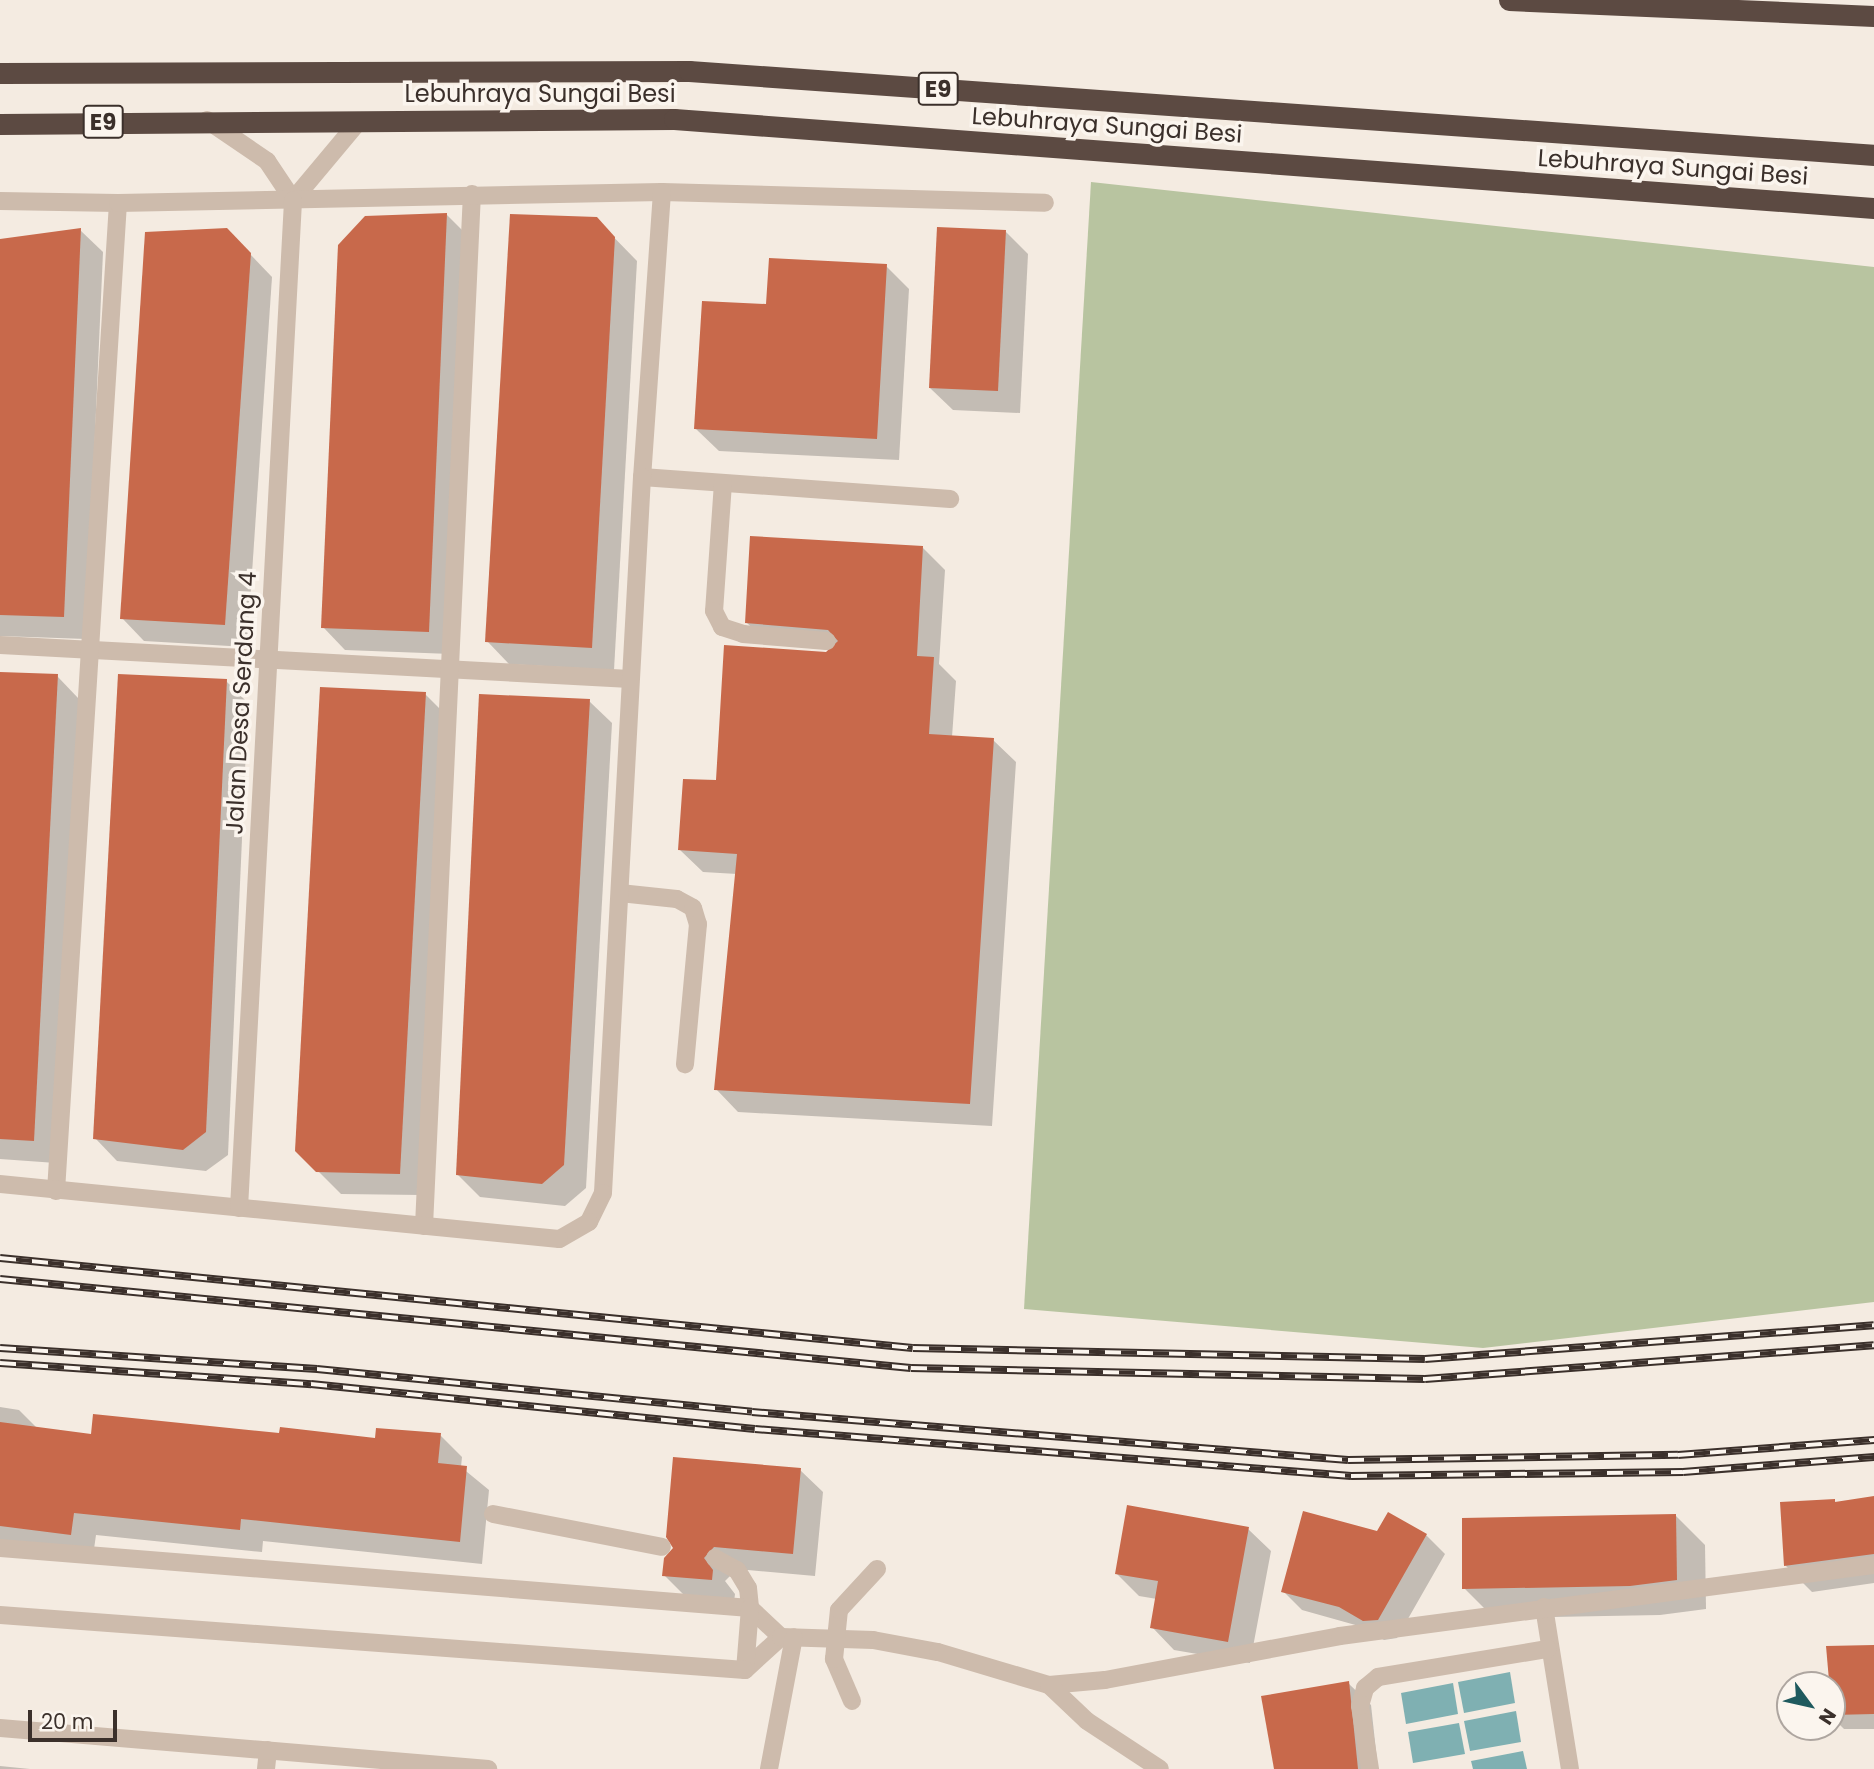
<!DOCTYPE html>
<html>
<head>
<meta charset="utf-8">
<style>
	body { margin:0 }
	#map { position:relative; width:1874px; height:1769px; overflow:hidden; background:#f4ebe1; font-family:Poppins,sans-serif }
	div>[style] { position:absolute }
	.green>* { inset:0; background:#b8c4a0 }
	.water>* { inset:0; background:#7fb0b2 }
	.shadow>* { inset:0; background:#0003 }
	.building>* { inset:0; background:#c8694b }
	.lane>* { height:18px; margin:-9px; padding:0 9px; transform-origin:9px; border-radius:9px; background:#cdbbac }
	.street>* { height:18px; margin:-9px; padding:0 9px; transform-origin:9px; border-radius:9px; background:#cdbbac }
	.highway>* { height:21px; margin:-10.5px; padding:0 10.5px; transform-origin:10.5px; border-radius:10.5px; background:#5c4a42 }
	.rail>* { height:8px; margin-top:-4px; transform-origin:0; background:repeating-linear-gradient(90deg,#fbf5ee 0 16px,#3b302b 0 32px); box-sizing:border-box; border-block:2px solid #3b302b }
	span { translate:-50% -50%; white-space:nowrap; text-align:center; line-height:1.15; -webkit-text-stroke:7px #fbf5ee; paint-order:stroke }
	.shield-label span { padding:2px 5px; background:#fbf5ee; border:2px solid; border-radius:5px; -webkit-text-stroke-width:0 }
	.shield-label { font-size:23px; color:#3b302b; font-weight:700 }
	.street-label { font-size:24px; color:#3b302b }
	.north { position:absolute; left:1776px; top:1671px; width:70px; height:70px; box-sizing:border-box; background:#fbf5ee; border:2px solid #aea6a0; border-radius:50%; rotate:123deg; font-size:19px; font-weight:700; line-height:28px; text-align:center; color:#3b302b }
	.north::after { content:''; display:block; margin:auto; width:24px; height:32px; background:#1f5a5e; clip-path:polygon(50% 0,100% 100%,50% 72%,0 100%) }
	.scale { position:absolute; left:28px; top:1710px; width:89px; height:32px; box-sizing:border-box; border:4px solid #3b302b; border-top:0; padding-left:9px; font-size:21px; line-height:24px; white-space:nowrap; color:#3b302b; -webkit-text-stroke:5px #fbf5ee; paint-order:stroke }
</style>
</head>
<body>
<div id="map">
	<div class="green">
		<div style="clip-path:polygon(1091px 182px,1874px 267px,1874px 1302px,1483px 1348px,1024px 1309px)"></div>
	</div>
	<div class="water">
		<div style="clip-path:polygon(1510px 1672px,1515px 1703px,1464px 1713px,1458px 1682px)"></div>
		<div style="clip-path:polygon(1453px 1683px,1458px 1714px,1406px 1724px,1401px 1693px)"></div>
		<div style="clip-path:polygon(1516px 1711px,1521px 1742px,1470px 1751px,1464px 1721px)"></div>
		<div style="clip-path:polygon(1459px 1723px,1465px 1754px,1413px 1763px,1408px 1732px)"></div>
		<div style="clip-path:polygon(1523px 1751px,1527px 1769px,1473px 1769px,1471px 1761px)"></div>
	</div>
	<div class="shadow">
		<div style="clip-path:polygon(446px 214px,469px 237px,451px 654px,345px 650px,323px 627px)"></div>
		<div style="clip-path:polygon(596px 219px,637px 261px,614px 670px,509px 664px,487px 641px)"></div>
		<div style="clip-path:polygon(80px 230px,103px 252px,86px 639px,0 636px,0 241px)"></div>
		<div style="clip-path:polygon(1005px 231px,1028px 254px,1020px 413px,953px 410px,930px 388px)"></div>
		<div style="clip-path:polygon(249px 253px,272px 277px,247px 647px,144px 641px,122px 618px)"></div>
		<div style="clip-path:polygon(886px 266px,909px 289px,899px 460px,719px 451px,696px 429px,768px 306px)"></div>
		<div style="clip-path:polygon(922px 547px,945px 570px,939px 664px,956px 681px,952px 737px,993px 740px,1016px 762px,992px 1126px,738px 1112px,716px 1089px,737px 874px,703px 872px,680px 850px,718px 782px,831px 650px,769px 644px,746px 622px)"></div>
		<div style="clip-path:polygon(0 673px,57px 676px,79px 699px,56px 1163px,0 1159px)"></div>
		<div style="clip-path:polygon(226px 681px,248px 703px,228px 1155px,206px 1171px,117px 1161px,95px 1138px)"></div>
		<div style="clip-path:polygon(425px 694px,448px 717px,421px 1195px,341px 1194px,297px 1150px)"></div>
		<div style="clip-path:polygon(589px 701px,612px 723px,586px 1188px,565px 1206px,480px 1197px,457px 1174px)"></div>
		<div style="clip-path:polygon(0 1407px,19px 1410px,38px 1429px,92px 1436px,281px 1435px,377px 1440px,440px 1435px,462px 1457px,461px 1467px,489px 1490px,482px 1564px,263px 1541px,262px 1552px,96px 1535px,93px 1556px,0 1545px)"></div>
		<div style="clip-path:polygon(800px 1470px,823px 1492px,815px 1576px,737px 1569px,725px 1581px,735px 1594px,734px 1602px,687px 1598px,664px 1575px,675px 1549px)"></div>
		<div style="clip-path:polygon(1874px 1498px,1874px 1583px,1812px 1592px,1785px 1565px,1834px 1500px,1837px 1504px)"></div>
		<div style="clip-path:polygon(1675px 1515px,1705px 1545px,1706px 1609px,1660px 1615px,1494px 1618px,1464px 1588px)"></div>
		<div style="clip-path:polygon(1248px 1529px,1271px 1551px,1250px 1663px,1174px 1650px,1152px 1627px,1157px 1599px,1139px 1596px,1116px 1573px)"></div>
		<div style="clip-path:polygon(1378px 1533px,1426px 1535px,1445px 1554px,1397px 1638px,1384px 1640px,1359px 1626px,1302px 1610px,1283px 1591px)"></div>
		<div style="clip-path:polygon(1874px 1647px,1874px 1729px,1844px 1729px,1832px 1717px,1828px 1648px)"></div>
		<div style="clip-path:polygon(1348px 1683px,1371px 1705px,1378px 1769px,1275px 1769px)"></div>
		<div style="clip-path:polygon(0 1766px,30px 1769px,0 1769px)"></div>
	</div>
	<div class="building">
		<div style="clip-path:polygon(447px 213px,429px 632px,321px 628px,338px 245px,365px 216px)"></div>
		<div style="clip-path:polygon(510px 214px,597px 217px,615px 237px,592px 648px,485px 642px)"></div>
		<div style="clip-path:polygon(937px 227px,1006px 230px,998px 391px,929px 388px)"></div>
		<div style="clip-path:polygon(81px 228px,64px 617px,0 615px,0 239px)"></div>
		<div style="clip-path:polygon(227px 228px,251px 253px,225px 625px,120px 619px,145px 232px)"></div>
		<div style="clip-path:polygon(769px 258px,887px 264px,877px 439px,694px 429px,702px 301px,766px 304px)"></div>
		<div style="clip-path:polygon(750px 536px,923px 546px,917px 656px,934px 657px,929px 734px,994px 738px,970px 1104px,714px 1090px,737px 854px,678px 850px,683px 779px,716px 780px,724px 645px,826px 652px,838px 641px,828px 630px,745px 623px)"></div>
		<div style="clip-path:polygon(0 672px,58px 674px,34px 1141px,0 1139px)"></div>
		<div style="clip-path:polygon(118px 674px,227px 679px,206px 1132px,183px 1150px,93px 1139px)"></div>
		<div style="clip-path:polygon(320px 687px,426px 692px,400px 1174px,316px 1172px,295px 1151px)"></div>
		<div style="clip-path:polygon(479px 694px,590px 699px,564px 1165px,542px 1184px,456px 1175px)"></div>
		<div style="clip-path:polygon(93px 1414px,279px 1433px,280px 1427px,375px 1438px,376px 1428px,441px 1433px,438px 1463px,467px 1466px,460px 1542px,241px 1519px,240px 1530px,74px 1513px,71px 1535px,0 1526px,0 1422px,91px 1434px)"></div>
		<div style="clip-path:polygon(673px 1457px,801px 1468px,793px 1554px,714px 1547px,704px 1558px,713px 1570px,712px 1580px,662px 1576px,664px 1558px,673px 1548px,666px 1537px)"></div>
		<div style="clip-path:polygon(1874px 1496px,1874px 1554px,1784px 1566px,1780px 1502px,1835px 1499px,1835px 1502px)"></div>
		<div style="clip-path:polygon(1127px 1505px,1249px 1527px,1228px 1642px,1150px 1628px,1158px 1581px,1115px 1574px)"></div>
		<div style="clip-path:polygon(1303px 1511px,1377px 1531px,1388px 1512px,1427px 1534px,1378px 1620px,1363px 1621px,1339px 1607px,1281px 1592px)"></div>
		<div style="clip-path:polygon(1676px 1514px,1677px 1580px,1630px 1586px,1462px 1589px,1462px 1518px)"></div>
		<div style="clip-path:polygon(1874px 1645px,1874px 1714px,1832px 1715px,1826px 1646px)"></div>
		<div style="clip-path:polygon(1349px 1681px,1358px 1769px,1274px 1769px,1261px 1696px)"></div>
	</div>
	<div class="lane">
		<div style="left:662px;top:192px;width:383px;rotate:1.6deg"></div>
		<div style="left:642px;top:477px;width:309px;rotate:4.1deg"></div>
		<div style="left:723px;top:483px;width:128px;rotate:94deg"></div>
		<div style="left:714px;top:611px;width:18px;rotate:63deg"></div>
		<div style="left:722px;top:627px;width:22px;rotate:18deg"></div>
		<div style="left:743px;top:634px;width:84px;rotate:4.8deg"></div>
		<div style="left:0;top:645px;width:631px;rotate:3.09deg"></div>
		<div style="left:620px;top:893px;width:57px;rotate:6deg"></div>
		<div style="left:677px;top:899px;width:18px;rotate:29deg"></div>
		<div style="left:693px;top:908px;width:17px;rotate:73deg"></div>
		<div style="left:698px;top:924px;width:141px;rotate:95.3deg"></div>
		<div style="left:56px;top:1191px;width:990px;rotate:-86.41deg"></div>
		<div style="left:424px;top:1226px;width:1033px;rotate:-87.34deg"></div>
		<div style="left:493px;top:1514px;width:172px;rotate:11deg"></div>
		<div style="left:715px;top:1558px;width:25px;rotate:29deg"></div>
		<div style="left:737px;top:1570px;width:21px;rotate:59deg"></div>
		<div style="left:748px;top:1588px;width:20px;rotate:84deg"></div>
		<div style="left:750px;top:1608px;width:42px;rotate:43.1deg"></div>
		<div style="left:781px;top:1637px;width:49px;rotate:137.5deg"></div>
		<div style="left:1544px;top:1607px;width:164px;rotate:80.9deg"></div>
		<div style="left:781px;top:1637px;width:92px;rotate:1.9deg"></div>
		<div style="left:873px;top:1640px;width:66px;rotate:10.5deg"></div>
		<div style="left:938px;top:1652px;width:116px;rotate:16.6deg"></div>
		<div style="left:1049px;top:1685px;width:56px;rotate:-5.1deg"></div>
		<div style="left:1105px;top:1680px;width:239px;rotate:-10.6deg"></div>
		<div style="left:1340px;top:1636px;width:539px;rotate:-7.57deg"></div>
		<div style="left:1049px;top:1685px;width:52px;rotate:43.5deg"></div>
		<div style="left:1087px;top:1721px;width:87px;rotate:33.3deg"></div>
		<div style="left:852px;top:1701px;width:46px;rotate:-113.2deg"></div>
		<div style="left:834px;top:1659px;width:49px;rotate:-84.2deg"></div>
		<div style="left:839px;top:1610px;width:56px;rotate:-47.2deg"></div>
		<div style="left:266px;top:1769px;width:19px;rotate:-84deg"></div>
		<div style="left:769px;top:1769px;width:134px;rotate:-79.3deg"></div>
		<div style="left:1370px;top:1769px;width:64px;rotate:-99deg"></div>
		<div style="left:1360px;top:1706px;width:19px;rotate:-74deg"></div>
		<div style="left:1365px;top:1688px;width:17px;rotate:-40deg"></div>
		<div style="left:1378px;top:1677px;width:172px;rotate:-9.4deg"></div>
	</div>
	<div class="street">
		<div style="left:207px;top:120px;width:73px;rotate:34.3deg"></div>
		<div style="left:267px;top:161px;width:47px;rotate:56.3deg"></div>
		<div style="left:293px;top:200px;width:103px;rotate:-50.1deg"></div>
		<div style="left:0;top:201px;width:118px;rotate:1deg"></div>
		<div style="left:118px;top:203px;width:544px;rotate:-1.16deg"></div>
		<div style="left:662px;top:192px;width:286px;rotate:94deg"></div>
		<div style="left:642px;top:477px;width:717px;rotate:93.12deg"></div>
		<div style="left:603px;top:1193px;width:32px;rotate:116deg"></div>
		<div style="left:589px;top:1222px;width:34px;rotate:150deg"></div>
		<div style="left:559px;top:1239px;width:562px;rotate:-174.38deg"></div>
		<div style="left:239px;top:1208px;width:1009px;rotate:-86.93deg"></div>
		<div style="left:0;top:1548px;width:752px;rotate:4.57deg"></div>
		<div style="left:750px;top:1608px;width:62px;rotate:94.6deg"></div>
		<div style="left:745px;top:1670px;width:747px;rotate:-175.78deg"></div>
		<div style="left:0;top:1728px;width:490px;rotate:4.8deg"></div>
	</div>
	<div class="highway">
		<div style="left:1509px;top:0;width:365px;rotate:2.5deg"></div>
		<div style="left:0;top:73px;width:689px;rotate:-0.17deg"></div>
		<div style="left:689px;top:71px;width:1188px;rotate:4.05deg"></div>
		<div style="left:0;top:124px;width:674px;rotate:-0.43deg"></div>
		<div style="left:674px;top:119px;width:1203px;rotate:4.24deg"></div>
	</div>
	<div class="rail">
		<div style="left:0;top:1258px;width:917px;rotate:5.63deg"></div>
		<div style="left:913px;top:1348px;width:512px;rotate:1.23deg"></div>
		<div style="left:1425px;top:1359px;width:450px;rotate:-4.3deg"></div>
		<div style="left:0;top:1279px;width:915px;rotate:5.58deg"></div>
		<div style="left:911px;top:1368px;width:514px;rotate:1.23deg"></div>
		<div style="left:1425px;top:1379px;width:450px;rotate:-4.3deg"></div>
		<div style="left:0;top:1348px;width:318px;rotate:3.8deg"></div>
		<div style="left:317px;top:1369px;width:437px;rotate:5.6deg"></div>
		<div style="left:752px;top:1412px;width:598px;rotate:4.6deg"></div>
		<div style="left:1348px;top:1460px;width:330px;rotate:-0.9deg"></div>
		<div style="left:1678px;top:1455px;width:197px;rotate:-4.4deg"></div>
		<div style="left:0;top:1363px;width:312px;rotate:3.9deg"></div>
		<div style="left:311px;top:1384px;width:446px;rotate:5.8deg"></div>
		<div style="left:755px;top:1429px;width:598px;rotate:4.51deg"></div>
		<div style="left:1351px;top:1476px;width:332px;rotate:-0.7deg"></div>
		<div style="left:1683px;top:1472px;width:192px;rotate:-4.5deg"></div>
	</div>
	<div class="shield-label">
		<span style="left:938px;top:89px">E9</span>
		<span style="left:103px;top:122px">E9</span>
	</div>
	<div class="street-label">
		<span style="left:540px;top:94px">Lebuhraya Sungai Besi</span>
		<span style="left:1107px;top:125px;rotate:4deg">Lebuhraya Sungai Besi</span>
		<span style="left:1673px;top:167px;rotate:4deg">Lebuhraya Sungai Besi</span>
		<span style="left:241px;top:703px;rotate:-87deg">Jalan Desa Serdang 4</span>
	</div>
	<div class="north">N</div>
	<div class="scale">20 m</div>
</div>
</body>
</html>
